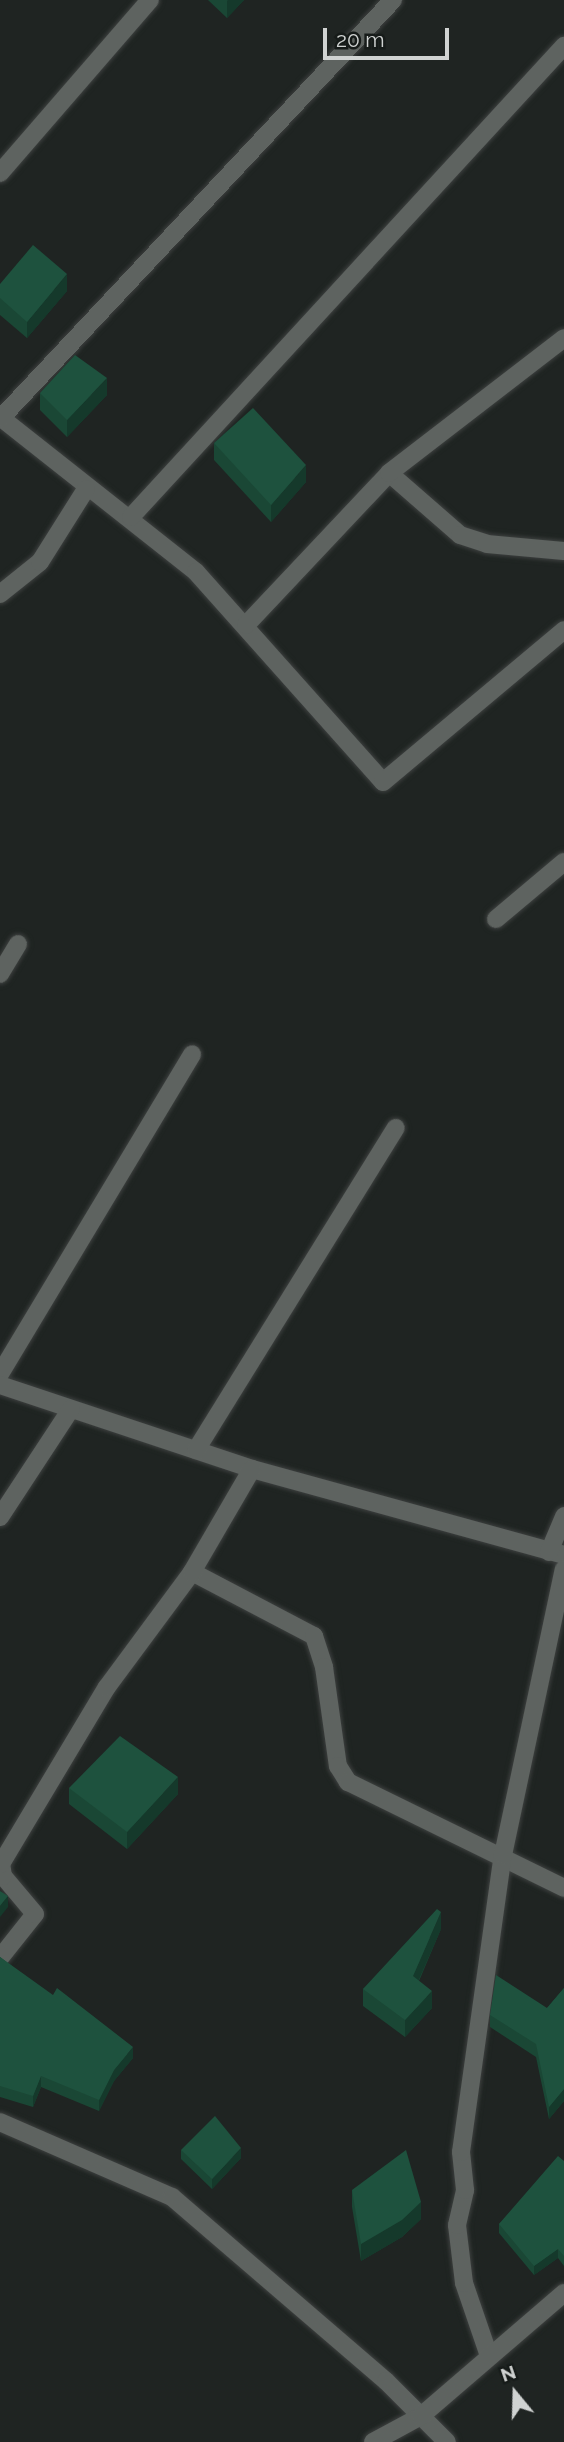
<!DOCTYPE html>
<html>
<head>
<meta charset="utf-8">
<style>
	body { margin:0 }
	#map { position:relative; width:564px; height:2442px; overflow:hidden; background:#1f2422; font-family:Raleway,sans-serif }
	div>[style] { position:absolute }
	.roads { filter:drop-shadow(0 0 2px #3d403f) drop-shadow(0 0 2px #3d403f) }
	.minor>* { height:18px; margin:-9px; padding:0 9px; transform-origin:9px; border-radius:9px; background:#5e6360 }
	.wall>* { inset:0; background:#1a4735 }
	.shaded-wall>* { inset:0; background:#15392b }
	.building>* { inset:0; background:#1e523e }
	span { translate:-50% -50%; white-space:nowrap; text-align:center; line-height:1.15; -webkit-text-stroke:6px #161b19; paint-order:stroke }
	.north { position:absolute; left:480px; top:2358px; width:70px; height:70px; -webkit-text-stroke:5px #161b19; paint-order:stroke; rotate:341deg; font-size:19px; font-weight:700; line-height:28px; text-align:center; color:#d0d3d2 }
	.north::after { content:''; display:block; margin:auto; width:24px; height:32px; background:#d0d3d2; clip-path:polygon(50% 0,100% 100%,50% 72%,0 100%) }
	.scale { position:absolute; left:323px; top:28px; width:126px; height:32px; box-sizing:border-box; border:4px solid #d0d3d2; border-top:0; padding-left:9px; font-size:21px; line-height:24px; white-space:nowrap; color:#d0d3d2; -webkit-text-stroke:5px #161b19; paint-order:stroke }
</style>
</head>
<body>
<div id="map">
	<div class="roads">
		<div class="minor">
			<div style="left:0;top:173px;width:229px;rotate:-49.1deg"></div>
			<div style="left:0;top:417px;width:250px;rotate:38.3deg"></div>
			<div style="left:196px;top:572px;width:281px;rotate:48.3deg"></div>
			<div style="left:383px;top:782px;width:236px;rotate:-40deg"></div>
			<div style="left:1px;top:418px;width:573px;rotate:-46.84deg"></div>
			<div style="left:389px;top:473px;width:94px;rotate:41.1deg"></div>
			<div style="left:460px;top:535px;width:28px;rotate:18deg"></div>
			<div style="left:487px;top:544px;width:77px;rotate:5.2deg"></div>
			<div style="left:131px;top:517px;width:640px;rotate:-47.41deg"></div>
			<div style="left:0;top:594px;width:51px;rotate:-38.7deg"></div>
			<div style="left:40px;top:562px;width:86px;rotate:-57.8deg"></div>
			<div style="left:246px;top:625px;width:209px;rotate:-46.7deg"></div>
			<div style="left:389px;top:473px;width:221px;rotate:-37.6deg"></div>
			<div style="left:496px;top:919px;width:89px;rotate:-40deg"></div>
			<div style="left:0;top:974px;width:35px;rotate:-59deg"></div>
			<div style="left:0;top:1374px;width:373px;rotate:-59deg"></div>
			<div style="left:0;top:1385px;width:266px;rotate:18.4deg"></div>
			<div style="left:252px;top:1469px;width:324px;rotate:15.4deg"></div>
			<div style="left:196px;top:1450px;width:379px;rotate:-58.2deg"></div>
			<div style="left:0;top:1517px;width:129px;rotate:-56.7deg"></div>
			<div style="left:549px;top:1552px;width:39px;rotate:-67deg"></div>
			<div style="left:192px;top:1572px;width:138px;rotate:27.7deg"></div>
			<div style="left:314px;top:1636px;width:33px;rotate:72deg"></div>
			<div style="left:324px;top:1667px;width:100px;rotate:82deg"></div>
			<div style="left:338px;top:1766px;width:19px;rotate:58deg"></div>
			<div style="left:348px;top:1782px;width:241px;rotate:26.1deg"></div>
			<div style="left:0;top:1958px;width:56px;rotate:-51.5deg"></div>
			<div style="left:35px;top:1914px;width:50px;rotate:-130.1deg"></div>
			<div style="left:3px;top:1876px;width:12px;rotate:-99deg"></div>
			<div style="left:1px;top:1864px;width:206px;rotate:-59.1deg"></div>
			<div style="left:107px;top:1687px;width:143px;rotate:-53.5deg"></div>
			<div style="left:192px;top:1572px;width:119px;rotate:-59.8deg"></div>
			<div style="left:0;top:2122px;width:188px;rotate:23.6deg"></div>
			<div style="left:172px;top:2197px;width:282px;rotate:40.7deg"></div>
			<div style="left:386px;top:2381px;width:86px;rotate:45deg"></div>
			<div style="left:489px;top:2356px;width:77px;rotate:-108.9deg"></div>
			<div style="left:464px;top:2283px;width:58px;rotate:-96.9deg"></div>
			<div style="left:457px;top:2225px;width:36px;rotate:-77deg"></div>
			<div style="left:465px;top:2190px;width:38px;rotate:-96deg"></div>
			<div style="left:461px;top:2152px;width:300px;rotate:-82deg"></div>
			<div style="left:503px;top:1855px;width:292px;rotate:-78deg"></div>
			<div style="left:373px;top:2442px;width:55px;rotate:-28.4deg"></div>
			<div style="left:421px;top:2416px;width:189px;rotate:-40.7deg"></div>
		</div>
	</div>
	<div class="wall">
		<div style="clip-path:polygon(208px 0,244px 0,227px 18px)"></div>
		<div style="clip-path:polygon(0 284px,67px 291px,27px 338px,0 315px)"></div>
		<div style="clip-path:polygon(40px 393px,107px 395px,67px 437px,40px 410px)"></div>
		<div style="clip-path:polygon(214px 443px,306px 482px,271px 522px,214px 460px)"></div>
		<div style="clip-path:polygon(69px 1788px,178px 1794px,127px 1849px,69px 1804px)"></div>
		<div style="clip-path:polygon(441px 1929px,419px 1981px,432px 2008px,405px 2037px,363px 2006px,363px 1989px)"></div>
		<div style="clip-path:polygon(0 1957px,133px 2058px,114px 2081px,99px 2111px,41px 2087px,33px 2107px,0 2097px)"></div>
		<div style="clip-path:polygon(564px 1988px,564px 2101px,549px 2119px,536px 2057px,490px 2027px,490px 2015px,547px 2008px)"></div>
		<div style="clip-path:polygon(181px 2150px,241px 2158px,212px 2189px,181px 2159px)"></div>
		<div style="clip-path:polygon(564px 2161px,564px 2266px,558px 2258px,534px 2275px,499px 2233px,499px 2224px)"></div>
		<div style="clip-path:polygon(352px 2190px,421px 2219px,402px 2237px,361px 2261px,352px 2207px)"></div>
	</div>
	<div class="shaded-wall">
		<div style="clip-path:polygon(228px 0,244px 0,227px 18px,227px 1px)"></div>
		<div style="clip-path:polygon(67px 274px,67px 291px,27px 338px,27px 322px)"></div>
		<div style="clip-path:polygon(107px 378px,107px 395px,67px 437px,67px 420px)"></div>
		<div style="clip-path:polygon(306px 465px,306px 482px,271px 522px,271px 505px)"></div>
		<div style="clip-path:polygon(178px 1777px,178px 1794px,127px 1849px,127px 1832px)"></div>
		<div style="clip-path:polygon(8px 1896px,8px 1907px,0 1917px,0 1906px)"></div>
		<div style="clip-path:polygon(441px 1912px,441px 1929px,413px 1993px,413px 1976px)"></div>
		<div style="clip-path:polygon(432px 1991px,432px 2008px,405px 2037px,405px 2020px)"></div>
		<div style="clip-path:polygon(133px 2047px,133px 2058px,114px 2081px,99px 2111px,99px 2100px,114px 2070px)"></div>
		<div style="clip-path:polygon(41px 2076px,41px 2087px,33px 2107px,33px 2096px)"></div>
		<div style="clip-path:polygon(564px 2089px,564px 2101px,549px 2119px,549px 2107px)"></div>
		<div style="clip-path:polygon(241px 2148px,241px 2158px,212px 2189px,212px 2179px)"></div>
		<div style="clip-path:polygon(421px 2202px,421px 2219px,402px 2237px,361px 2261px,361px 2244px)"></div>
		<div style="clip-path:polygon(558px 2249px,558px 2258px,534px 2275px,534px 2266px)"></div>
	</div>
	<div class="building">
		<div style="clip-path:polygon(33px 245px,67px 274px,27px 322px,0 298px,0 284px)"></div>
		<div style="clip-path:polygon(75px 355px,107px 378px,67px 420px,40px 393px)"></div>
		<div style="clip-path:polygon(253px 408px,306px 465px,271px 505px,214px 443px)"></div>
		<div style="clip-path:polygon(120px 1736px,178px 1777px,127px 1832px,69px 1788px)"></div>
		<div style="clip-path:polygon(0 1891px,8px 1896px,0 1906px)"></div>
		<div style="clip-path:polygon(437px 1909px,441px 1912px,413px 1976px,432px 1991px,405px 2020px,363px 1989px)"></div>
		<div style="clip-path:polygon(0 1957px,53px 1995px,57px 1988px,133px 2047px,114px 2070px,99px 2100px,41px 2076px,33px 2096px,0 2086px)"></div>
		<div style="clip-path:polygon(496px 1975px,547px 2008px,564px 1988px,564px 2089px,549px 2107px,536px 2044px,490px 2015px)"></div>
		<div style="clip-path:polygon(215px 2116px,241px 2148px,212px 2179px,181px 2150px)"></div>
		<div style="clip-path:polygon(406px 2150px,421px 2202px,402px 2220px,361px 2244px,352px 2190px)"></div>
		<div style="clip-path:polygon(558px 2156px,564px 2161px,564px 2256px,558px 2249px,534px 2266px,499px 2224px)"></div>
	</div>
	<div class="north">N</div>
	<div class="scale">20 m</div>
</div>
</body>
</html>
